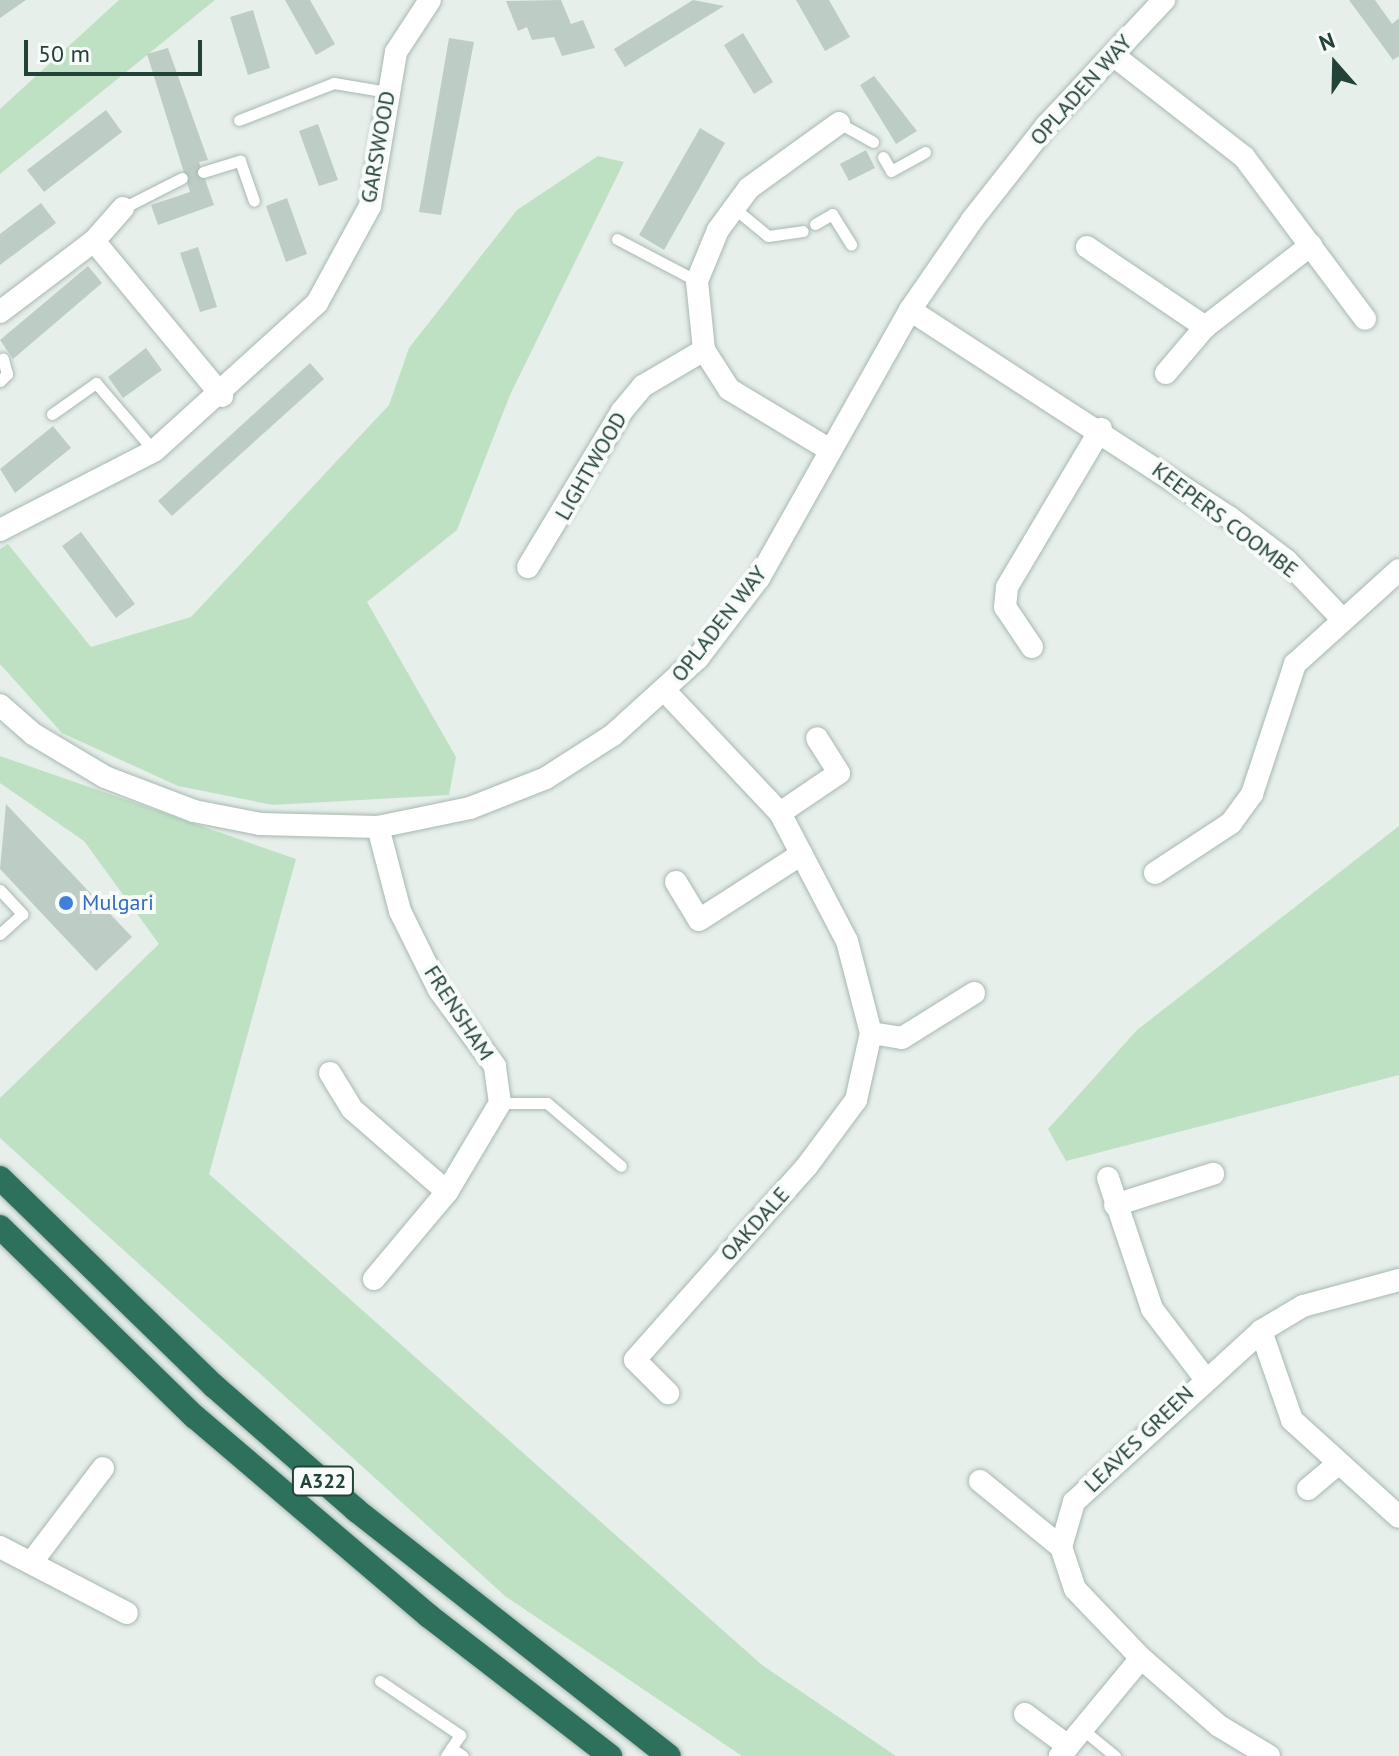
<!DOCTYPE html>
<html>
<head>
<meta charset="utf-8">
<style>
	body { margin:0 }
	#map { position:relative; width:1399px; height:1756px; overflow:hidden; background:#e6efea; font-family:"PT Sans",sans-serif }
	div>[style] { position:absolute }
	.green>* { inset:0; background:#bee1c4 }
	.building>* { inset:0; background:#bdcdc6 }
	.roads { filter:drop-shadow(0 0 2px #a8b8b1) drop-shadow(0 0 2px #a8b8b1) }
	.lane>* { height:11px; margin:-5.5px; padding:0 5.5px; transform-origin:5.5px; border-radius:5.5px; background:#fff }
	.street>* { height:22px; margin:-11px; padding:0 11px; transform-origin:11px; border-radius:11px; background:#fff }
	.highway>* { height:24px; margin:-12px; padding:0 12px; transform-origin:12px; border-radius:12px; background:#2d715d }
	.dots>* { width:22px; height:22px; translate:-50% -50%; box-sizing:border-box; border:4px solid #f7fbf9; border-radius:50% }
	span { translate:-50% -50%; white-space:nowrap; text-align:center; line-height:1.15; -webkit-text-stroke:8px #f7fbf9; paint-order:stroke }
	.shield-label span { padding:2px 6px; background:#f7fbf9; border:2px solid; border-radius:6px; -webkit-text-stroke-width:0 }
	.shield-label { font-size:20px; color:#234338; font-weight:700 }
	.street-label { font-size:22px; color:#234338 }
	.shop-label { font-size:22px; color:#366cbe }
	.left { translate:0 -50%; text-align:left }
	.north { position:absolute; left:1295px; top:24px; width:80px; height:80px; -webkit-text-stroke:6px #f7fbf9; paint-order:stroke; rotate:340deg; font-size:22px; font-weight:700; line-height:32px; text-align:center; color:#234338 }
	.north::after { content:''; display:block; margin:auto; width:28px; height:36px; background:#234338; clip-path:polygon(50% 0,100% 100%,50% 72%,0 100%) }
	.scale { position:absolute; left:24px; top:40px; width:178px; height:36px; box-sizing:border-box; border:4px solid #234338; border-top:0; padding-left:10px; font-size:24px; line-height:28px; white-space:nowrap; color:#234338; -webkit-text-stroke:6px #f7fbf9; paint-order:stroke }
</style>
</head>
<body>
<div id="map">
	<div class="green">
		<div style="clip-path:polygon(119px 0,215px 0,0 174px,0 109px)"></div>
		<div style="clip-path:polygon(598px 156px,624px 162px,510px 395px,457px 530px,367px 602px,456px 757px,449px 795px,273px 805px,178px 786px,62px 733px,0 664px,0 549px,8px 544px,91px 647px,191px 617px,389px 405px,409px 348px,517px 210px)"></div>
		<div style="clip-path:polygon(0 756px,296px 859px,209px 1174px,762px 1665px,896px 1756px,742px 1756px,505px 1596px,0 1138px,0 1098px,159px 944px,84px 841px,0 783px)"></div>
		<div style="clip-path:polygon(1399px 826px,1399px 1075px,1066px 1161px,1048px 1129px,1137px 1030px)"></div>
	</div>
	<div class="building">
		<div style="clip-path:polygon(0 0,26px 0,0 18px)"></div>
		<div style="clip-path:polygon(285px 0,310px 0,335px 44px,316px 55px)"></div>
		<div style="clip-path:polygon(561px 0,571px 24px,583px 20px,595px 48px,562px 56px,554px 37px,532px 40px,527px 27px,518px 31px,506px 1px)"></div>
		<div style="clip-path:polygon(693px 0,724px 6px,625px 67px,614px 49px)"></div>
		<div style="clip-path:polygon(796px 0,829px 0,850px 37px,825px 51px)"></div>
		<div style="clip-path:polygon(1349px 0,1375px 0,1392px 24px,1399px 18px,1399px 56px,1393px 60px)"></div>
		<div style="clip-path:polygon(253px 10px,270px 68px,248px 75px,230px 17px)"></div>
		<div style="clip-path:polygon(743px 33px,773px 82px,754px 94px,724px 45px)"></div>
		<div style="clip-path:polygon(449px 38px,474px 42px,441px 215px,419px 212px)"></div>
		<div style="clip-path:polygon(168px 48px,208px 160px,199px 162px,214px 205px,158px 225px,151px 205px,190px 192px,147px 54px)"></div>
		<div style="clip-path:polygon(874px 76px,917px 131px,896px 144px,860px 85px)"></div>
		<div style="clip-path:polygon(106px 110px,122px 132px,44px 192px,27px 170px)"></div>
		<div style="clip-path:polygon(318px 124px,338px 180px,319px 186px,299px 131px)"></div>
		<div style="clip-path:polygon(700px 128px,725px 143px,664px 250px,639px 235px)"></div>
		<div style="clip-path:polygon(866px 150px,875px 168px,849px 181px,840px 164px)"></div>
		<div style="clip-path:polygon(287px 198px,307px 254px,286px 262px,266px 206px)"></div>
		<div style="clip-path:polygon(41px 203px,56px 223px,0 265px,0 234px)"></div>
		<div style="clip-path:polygon(198px 247px,217px 307px,200px 312px,180px 253px)"></div>
		<div style="clip-path:polygon(88px 266px,102px 283px,13px 359px,0 340px)"></div>
		<div style="clip-path:polygon(146px 348px,162px 370px,123px 398px,108px 377px)"></div>
		<div style="clip-path:polygon(310px 363px,324px 379px,172px 516px,158px 501px)"></div>
		<div style="clip-path:polygon(53px 426px,71px 448px,15px 493px,0 469px)"></div>
		<div style="clip-path:polygon(81px 532px,135px 604px,116px 618px,62px 546px)"></div>
		<div style="clip-path:polygon(6px 804px,132px 937px,96px 971px,0 869px)"></div>
	</div>
	<div class="roads">
		<div class="lane">
			<div style="left:239px;top:120px;width:102px;rotate:-21.3deg"></div>
			<div style="left:334px;top:83px;width:55px;rotate:9.5deg"></div>
			<div style="left:839px;top:123px;width:39px;rotate:29deg"></div>
			<div style="left:883px;top:157px;width:16px;rotate:60deg"></div>
			<div style="left:891px;top:171px;width:39px;rotate:-29deg"></div>
			<div style="left:203px;top:172px;width:39px;rotate:-17deg"></div>
			<div style="left:240px;top:161px;width:42px;rotate:70.7deg"></div>
			<div style="left:123px;top:208px;width:66px;rotate:-27deg"></div>
			<div style="left:734px;top:208px;width:44px;rotate:39.5deg"></div>
			<div style="left:768px;top:236px;width:35px;rotate:-8deg"></div>
			<div style="left:815px;top:224px;width:20px;rotate:-30deg"></div>
			<div style="left:832px;top:214px;width:36px;rotate:58deg"></div>
			<div style="left:617px;top:239px;width:90px;rotate:27.7deg"></div>
			<div style="left:0;top:381px;width:10px;rotate:-45deg"></div>
			<div style="left:7px;top:374px;width:16px;rotate:-105deg"></div>
			<div style="left:52px;top:414px;width:54px;rotate:-35.2deg"></div>
			<div style="left:96px;top:383px;width:89px;rotate:49.5deg"></div>
			<div style="left:0;top:890px;width:33px;rotate:47deg"></div>
			<div style="left:22px;top:914px;width:30px;rotate:138deg"></div>
			<div style="left:500px;top:1103px;width:47px"></div>
			<div style="left:547px;top:1103px;width:97px;rotate:40.4deg"></div>
			<div style="left:380px;top:1681px;width:97px;rotate:34deg"></div>
			<div style="left:460px;top:1735px;width:25px;rotate:124deg"></div>
			<div style="left:1082px;top:1729px;width:43px;rotate:39.3deg"></div>
			<div style="left:451px;top:1748px;width:14px;rotate:34deg"></div>
		</div>
		<div class="street">
			<div style="left:1113px;top:55px;width:166px;rotate:37.9deg"></div>
			<div style="left:1244px;top:157px;width:202px;rotate:53.2deg"></div>
			<div style="left:94px;top:241px;width:201px;rotate:50.4deg"></div>
			<div style="left:1087px;top:247px;width:143px;rotate:34.1deg"></div>
			<div style="left:910px;top:310px;width:380px;rotate:33deg"></div>
			<div style="left:1229px;top:517px;width:73px;rotate:37.2deg"></div>
			<div style="left:1287px;top:561px;width:80px;rotate:46.5deg"></div>
			<div style="left:0;top:312px;width:118px;rotate:-37.1deg"></div>
			<div style="left:94px;top:241px;width:44px;rotate:-48.7deg"></div>
			<div style="left:1166px;top:373px;width:60px;rotate:-49.7deg"></div>
			<div style="left:1205px;top:327px;width:134px;rotate:-37.7deg"></div>
			<div style="left:830px;top:450px;width:118px;rotate:-148.9deg"></div>
			<div style="left:729px;top:389px;width:46px;rotate:-122.7deg"></div>
			<div style="left:704px;top:350px;width:69px;rotate:-95.8deg"></div>
			<div style="left:697px;top:281px;width:55px;rotate:-67.6deg"></div>
			<div style="left:718px;top:230px;width:52px;rotate:-53.6deg"></div>
			<div style="left:749px;top:188px;width:111px;rotate:-35.8deg"></div>
			<div style="left:0;top:530px;width:173px;rotate:-27.2deg"></div>
			<div style="left:154px;top:451px;width:220px;rotate:-42.2deg"></div>
			<div style="left:317px;top:303px;width:111px;rotate:-61.3deg"></div>
			<div style="left:370px;top:206px;width:156px;rotate:-80.4deg"></div>
			<div style="left:396px;top:52px;width:62px;rotate:-56.8deg"></div>
			<div style="left:528px;top:567px;width:182px;rotate:-58.9deg"></div>
			<div style="left:622px;top:411px;width:33px;rotate:-50deg"></div>
			<div style="left:643px;top:386px;width:71px;rotate:-30.5deg"></div>
			<div style="left:1032px;top:647px;width:48px;rotate:-124deg"></div>
			<div style="left:1005px;top:607px;width:20px;rotate:-84deg"></div>
			<div style="left:1007px;top:587px;width:184px;rotate:-59.3deg"></div>
			<div style="left:666px;top:692px;width:166px;rotate:46.7deg"></div>
			<div style="left:780px;top:813px;width:144px;rotate:62.4deg"></div>
			<div style="left:847px;top:941px;width:95px;rotate:75.4deg"></div>
			<div style="left:871px;top:1033px;width:69px;rotate:102.6deg"></div>
			<div style="left:856px;top:1100px;width:82px;rotate:126.6deg"></div>
			<div style="left:807px;top:1166px;width:259px;rotate:131.6deg"></div>
			<div style="left:635px;top:1360px;width:47px;rotate:45deg"></div>
			<div style="left:0;top:705px;width:44px;rotate:41.3deg"></div>
			<div style="left:33px;top:734px;width:84px;rotate:30.8deg"></div>
			<div style="left:105px;top:777px;width:95px;rotate:20.9deg"></div>
			<div style="left:194px;top:811px;width:67px;rotate:11.1deg"></div>
			<div style="left:260px;top:824px;width:118px;rotate:1.5deg"></div>
			<div style="left:378px;top:827px;width:94px;rotate:-11.7deg"></div>
			<div style="left:470px;top:808px;width:82px;rotate:-21.5deg"></div>
			<div style="left:546px;top:778px;width:80px;rotate:-32.7deg"></div>
			<div style="left:613px;top:735px;width:115px;rotate:-42.2deg"></div>
			<div style="left:698px;top:658px;width:101px;rotate:-52.7deg"></div>
			<div style="left:759px;top:578px;width:308px;rotate:-60.6deg"></div>
			<div style="left:910px;top:310px;width:109px;rotate:-55.4deg"></div>
			<div style="left:972px;top:220px;width:120px;rotate:-51.8deg"></div>
			<div style="left:1046px;top:126px;width:173px;rotate:-46.9deg"></div>
			<div style="left:780px;top:813px;width:71px;rotate:-34.1deg"></div>
			<div style="left:839px;top:773px;width:41px;rotate:-122.2deg"></div>
			<div style="left:1155px;top:873px;width:91px;rotate:-33.3deg"></div>
			<div style="left:1231px;top:823px;width:36px;rotate:-54deg"></div>
			<div style="left:1252px;top:794px;width:137px;rotate:-71.7deg"></div>
			<div style="left:1295px;top:664px;width:140px;rotate:-42.1deg"></div>
			<div style="left:676px;top:882px;width:44px;rotate:58.8deg"></div>
			<div style="left:699px;top:920px;width:122px;rotate:-32.7deg"></div>
			<div style="left:871px;top:1033px;width:31px;rotate:9deg"></div>
			<div style="left:902px;top:1038px;width:85px;rotate:-32deg"></div>
			<div style="left:330px;top:1073px;width:42px;rotate:58.6deg"></div>
			<div style="left:352px;top:1109px;width:126px;rotate:41.1deg"></div>
			<div style="left:1108px;top:1178px;width:138px;rotate:71.4deg"></div>
			<div style="left:1152px;top:1309px;width:86px;rotate:52.6deg"></div>
			<div style="left:1115px;top:1205px;width:103px;rotate:-17.6deg"></div>
			<div style="left:374px;top:1279px;width:114px;rotate:-50deg"></div>
			<div style="left:447px;top:1192px;width:104px;rotate:-59.2deg"></div>
			<div style="left:500px;top:1103px;width:37px;rotate:-98deg"></div>
			<div style="left:495px;top:1066px;width:94px;rotate:-126.4deg"></div>
			<div style="left:439px;top:990px;width:88px;rotate:-116.3deg"></div>
			<div style="left:400px;top:911px;width:87px;rotate:-104.7deg"></div>
			<div style="left:1261px;top:1331px;width:94px;rotate:70.8deg"></div>
			<div style="left:1292px;top:1420px;width:144px;rotate:42.2deg"></div>
			<div style="left:980px;top:1481px;width:104px;rotate:39.2deg"></div>
			<div style="left:1308px;top:1489px;width:39px;rotate:-40deg"></div>
			<div style="left:0;top:1547px;width:143px;rotate:27.5deg"></div>
			<div style="left:31px;top:1563px;width:119px;rotate:-52.8deg"></div>
			<div style="left:1025px;top:1714px;width:54px;rotate:36.7deg"></div>
			<div style="left:1060px;top:1756px;width:127px;rotate:-50.4deg"></div>
			<div style="left:1269px;top:1756px;width:58px;rotate:-149deg"></div>
			<div style="left:1219px;top:1726px;width:103px;rotate:-138.9deg"></div>
			<div style="left:1141px;top:1658px;width:95px;rotate:-133.7deg"></div>
			<div style="left:1075px;top:1589px;width:44px;rotate:-108.4deg"></div>
			<div style="left:1061px;top:1547px;width:47px;rotate:-73.9deg"></div>
			<div style="left:1074px;top:1502px;width:253px;rotate:-42.4deg"></div>
			<div style="left:1261px;top:1331px;width:49px;rotate:-30.8deg"></div>
			<div style="left:1303px;top:1306px;width:99px;rotate:-15.2deg"></div>
		</div>
		<div class="highway">
			<div style="left:0;top:1178px;width:298px;rotate:44.2deg"></div>
			<div style="left:214px;top:1386px;width:189px;rotate:41.1deg"></div>
			<div style="left:356px;top:1510px;width:398px;rotate:38.2deg"></div>
			<div style="left:0;top:1227px;width:272px;rotate:44.3deg"></div>
			<div style="left:195px;top:1417px;width:307px;rotate:40.4deg"></div>
			<div style="left:429px;top:1616px;width:229px;rotate:37.7deg"></div>
		</div>
	</div>
	<div class="dots">
		<div style="left:66px;top:903px;background:#3f7fe0"></div>
	</div>
	<div class="shield-label">
		<span style="left:323px;top:1481px">A322</span>
	</div>
	<div class="street-label">
		<span style="left:1081px;top:90px;rotate:-48deg">OPLADEN WAY</span>
		<span style="left:378px;top:147px;rotate:-80deg">GARSWOOD</span>
		<span style="left:591px;top:466px;rotate:-60deg">LIGHTWOOD</span>
		<span style="left:1225px;top:520px;rotate:37deg">KEEPERS COOMBE</span>
		<span style="left:719px;top:624px;rotate:-52deg">OPLADEN WAY</span>
		<span style="left:459px;top:1013px;rotate:57deg">FRENSHAM</span>
		<span style="left:755px;top:1224px;rotate:-48deg">OAKDALE</span>
		<span style="left:1139px;top:1439px;rotate:-44deg">LEAVES GREEN</span>
	</div>
	<div class="shop-label">
		<span class="left" style="left:82px;top:903px">Mulgari</span>
	</div>
	<div class="north">N</div>
	<div class="scale">50 m</div>
</div>
</body>
</html>
